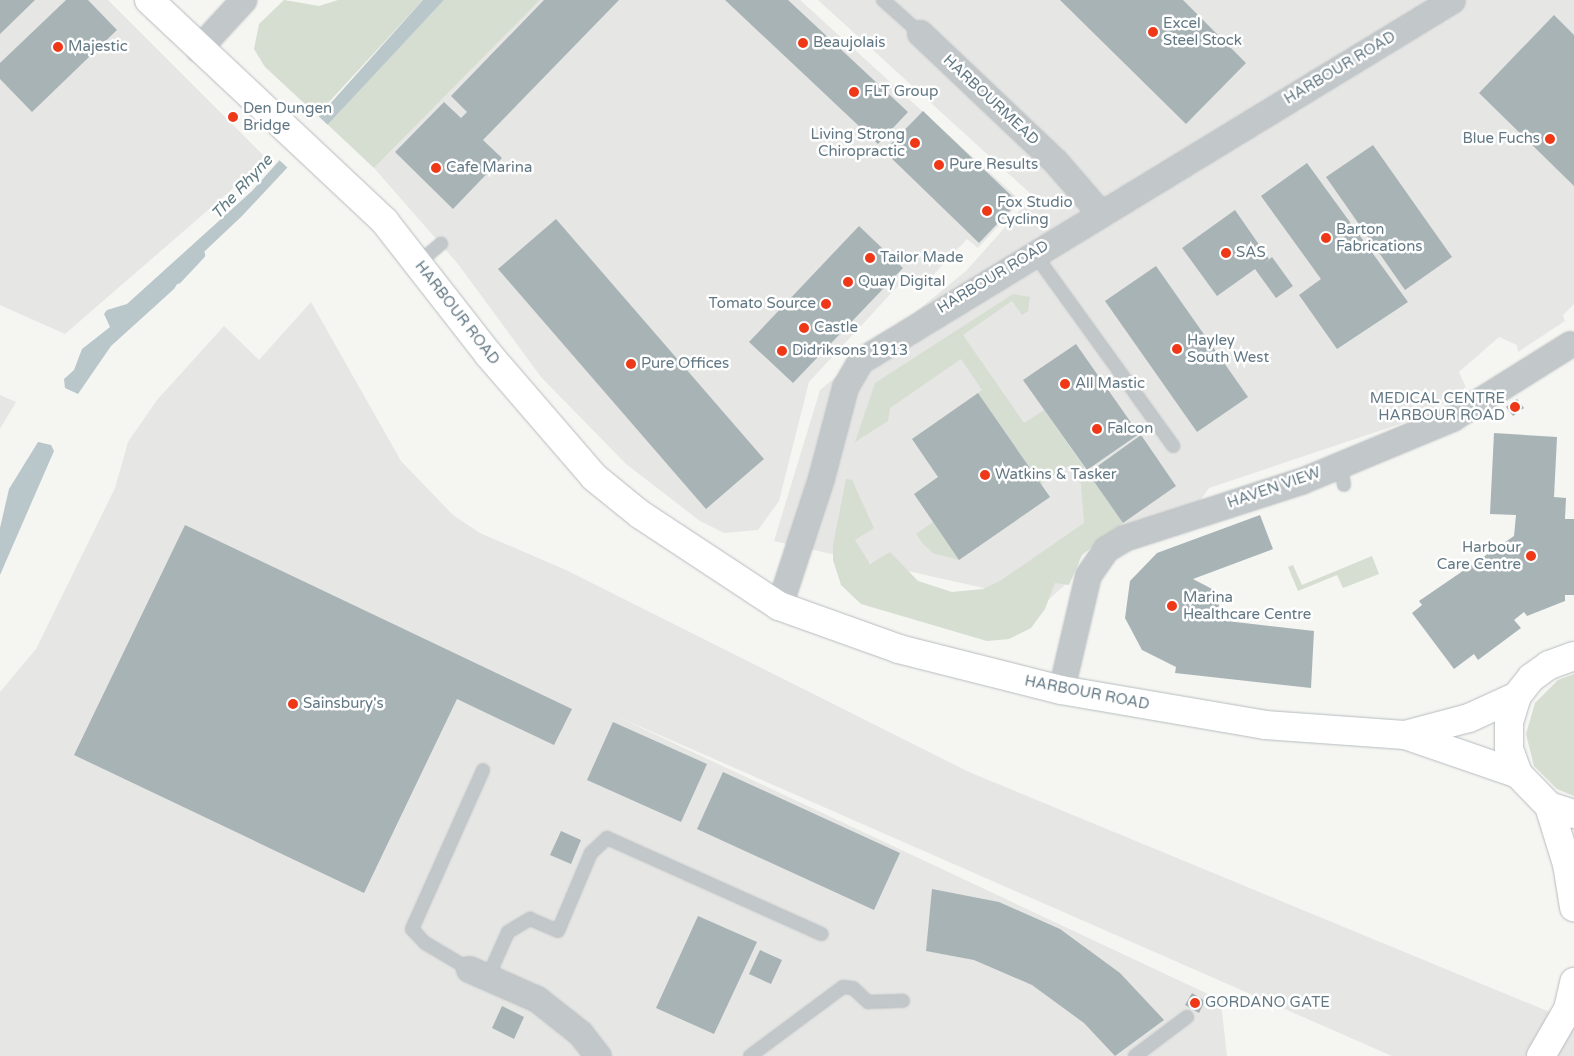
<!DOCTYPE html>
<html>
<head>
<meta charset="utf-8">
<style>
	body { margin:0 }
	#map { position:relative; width:1574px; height:1056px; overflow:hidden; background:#f5f5f1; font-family:"Varela Round",sans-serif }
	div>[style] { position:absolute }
	.built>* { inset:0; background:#e6e6e4 }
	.green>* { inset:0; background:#d6ddd1 }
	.water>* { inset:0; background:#b9c7cb }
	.pier>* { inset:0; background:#f5f5f1 }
	.stream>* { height:9px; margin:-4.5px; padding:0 4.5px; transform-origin:4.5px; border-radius:4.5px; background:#b9c7cb }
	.building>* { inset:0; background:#a8b3b6 }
	.roads { filter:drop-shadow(0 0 1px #b6bcc0) drop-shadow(0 0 1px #b6bcc0) }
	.lane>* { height:12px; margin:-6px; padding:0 6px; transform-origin:6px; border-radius:6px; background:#c2c7c9 }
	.street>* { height:25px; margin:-12.5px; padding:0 12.5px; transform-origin:12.5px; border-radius:12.5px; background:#c2c7c9 }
	.secondary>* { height:28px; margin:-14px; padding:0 14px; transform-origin:14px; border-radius:14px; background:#fff }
	.dots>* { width:14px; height:14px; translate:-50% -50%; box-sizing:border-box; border:2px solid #fff; border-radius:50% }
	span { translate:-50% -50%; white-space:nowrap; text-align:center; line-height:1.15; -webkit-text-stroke:5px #fff; paint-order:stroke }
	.poi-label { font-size:15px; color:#627884 }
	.left { translate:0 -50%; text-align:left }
	.right { translate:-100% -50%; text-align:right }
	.street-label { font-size:15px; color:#627884 }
	.water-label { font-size:16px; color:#5e7b81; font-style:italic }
</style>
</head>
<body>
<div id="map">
	<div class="built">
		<div style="clip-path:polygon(0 0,108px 0,267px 159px,65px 334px,0 305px)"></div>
		<div style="clip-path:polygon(540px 0,800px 0,1021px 201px,978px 248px,967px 239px,923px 286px,909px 274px,809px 382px,779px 501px,758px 530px,724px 533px,700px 521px,626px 464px,541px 377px,458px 264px,374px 168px)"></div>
		<div style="clip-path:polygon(818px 0,1574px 0,1574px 304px,1563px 315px,1565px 321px,1518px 352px,1517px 345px,1499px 337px,1459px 372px,1468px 392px,1400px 424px,1209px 488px,1199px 502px,1111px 530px,1091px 542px,1078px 558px,1068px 582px,1046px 602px,774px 541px,820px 390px,966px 271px,1033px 196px)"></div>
		<div style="clip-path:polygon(311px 302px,401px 461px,453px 515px,480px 533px,566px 570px,969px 772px,1574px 1022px,1574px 1056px,1392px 1056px,616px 716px,1210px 995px,1221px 1003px,1227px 1056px,0 1056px,0 692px,36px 649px,115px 488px,128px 442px,157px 400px,224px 326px,259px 360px)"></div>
		<div style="clip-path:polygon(0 395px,16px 402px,0 429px)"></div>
	</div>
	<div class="green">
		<div style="clip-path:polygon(284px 0,319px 6px,338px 0,423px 0,317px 115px,265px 67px,254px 49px,259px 24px)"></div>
		<div style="clip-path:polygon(444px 0,540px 0,374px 168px,327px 124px)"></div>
		<div style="clip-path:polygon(1013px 294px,1030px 297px,1028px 311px,1022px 315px,1012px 301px,963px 335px,1024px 423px,1044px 410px,1123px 523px,1082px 555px,1069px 585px,1055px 583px,1045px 609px,1031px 628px,1009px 639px,987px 641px,861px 604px,841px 585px,833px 560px,833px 545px,846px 479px,852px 480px,874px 528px,855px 540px,870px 564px,890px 552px,918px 581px,952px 592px,983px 589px,1000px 581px,1084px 523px,1081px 484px,1068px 466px,1041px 484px,978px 393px,982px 390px,961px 359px,890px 408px,888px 421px,855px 442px,875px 383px)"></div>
		<div style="clip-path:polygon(933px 522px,959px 560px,933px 553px,923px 544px,916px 534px)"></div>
		<div style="clip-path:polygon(1372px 556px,1379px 574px,1343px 588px,1337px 575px,1298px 591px,1288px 567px,1293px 565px,1302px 585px)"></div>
		<div style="clip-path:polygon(1574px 674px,1574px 796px,1557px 789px,1534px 766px,1526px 734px,1535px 703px,1558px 680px)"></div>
	</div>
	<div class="water">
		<div style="clip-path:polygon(423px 0,444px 0,242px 216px,187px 268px,174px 289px,111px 346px,78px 394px,65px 388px,64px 379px,74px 370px,82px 349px,110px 327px,104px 314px,107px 310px,127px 304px,252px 191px)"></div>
		<div style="clip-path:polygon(38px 442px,51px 445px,54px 451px,0 575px,0 528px,9px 489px)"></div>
	</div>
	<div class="pier">
		<div style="clip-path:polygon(315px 113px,329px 126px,289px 169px,277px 158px)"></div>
	</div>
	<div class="stream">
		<div style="left:177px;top:279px;width:34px;rotate:-47deg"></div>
	</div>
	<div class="building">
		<div style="clip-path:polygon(0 0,35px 0,0 34px)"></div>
		<div style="clip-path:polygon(66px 0,88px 0,117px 30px,32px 112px,0 79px,0 63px)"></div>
		<div style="clip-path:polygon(544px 0,619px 0,483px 140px,502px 158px,453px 209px,395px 152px,444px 102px,461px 118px,467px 112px,451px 96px)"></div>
		<div style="clip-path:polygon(725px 0,788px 0,908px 112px,878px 144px)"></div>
		<div style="clip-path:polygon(1060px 0,1183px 0,1246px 63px,1186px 124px)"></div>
		<div style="clip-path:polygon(1554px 15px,1574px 35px,1574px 186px,1479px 93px)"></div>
		<div style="clip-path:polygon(923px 111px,1018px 202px,979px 243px,884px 151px)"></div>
		<div style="clip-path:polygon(1373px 145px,1452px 257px,1405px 290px,1326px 177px)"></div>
		<div style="clip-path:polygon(1307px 163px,1408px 302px,1337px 349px,1299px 295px,1321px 279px,1261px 196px)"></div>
		<div style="clip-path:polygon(1235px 210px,1269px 259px,1265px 263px,1272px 257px,1293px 286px,1276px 298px,1255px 269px,1217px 296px,1182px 248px)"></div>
		<div style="clip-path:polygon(556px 219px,764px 459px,706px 509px,498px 269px)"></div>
		<div style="clip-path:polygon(859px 226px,903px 268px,793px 383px,749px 342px)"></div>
		<div style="clip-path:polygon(1156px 266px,1248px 397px,1197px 432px,1105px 301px)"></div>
		<div style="clip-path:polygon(1076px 344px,1139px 434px,1087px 470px,1023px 380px)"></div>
		<div style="clip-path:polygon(978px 393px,1050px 497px,959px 560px,914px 494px,938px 477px,912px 439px)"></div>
		<div style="clip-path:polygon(1517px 399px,1524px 408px,1513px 416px,1506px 407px)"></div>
		<div style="clip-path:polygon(1494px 433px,1557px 437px,1554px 497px,1566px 498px,1565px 519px,1574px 519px,1574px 595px,1565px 595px,1565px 601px,1527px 616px,1524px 612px,1514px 620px,1521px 628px,1478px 660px,1474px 654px,1454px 669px,1412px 613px,1422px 605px,1419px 601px,1514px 536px,1516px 515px,1490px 514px)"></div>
		<div style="clip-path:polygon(1141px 435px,1176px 486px,1123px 523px,1088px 473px)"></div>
		<div style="clip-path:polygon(1260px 515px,1273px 549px,1193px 579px,1214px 590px,1219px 601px,1218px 620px,1314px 631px,1311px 688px,1175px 673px,1176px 667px,1142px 650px,1125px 618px,1130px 581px,1157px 553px)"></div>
		<div style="clip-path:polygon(185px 525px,572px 709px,554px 745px,457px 699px,364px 893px,74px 755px)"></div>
		<div style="clip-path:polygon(613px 722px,707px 764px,681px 822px,587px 780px)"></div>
		<div style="clip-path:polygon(723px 772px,900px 853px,874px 910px,697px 829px)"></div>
		<div style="clip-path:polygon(561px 831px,581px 840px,571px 864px,550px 855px)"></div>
		<div style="clip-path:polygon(932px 889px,999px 902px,1060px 929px,1120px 973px,1164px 1020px,1115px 1056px,1084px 1023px,1032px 985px,974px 960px,926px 951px)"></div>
		<div style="clip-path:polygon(698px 916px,757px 942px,714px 1034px,656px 1008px)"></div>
		<div style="clip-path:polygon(760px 950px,782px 960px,771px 984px,749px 974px)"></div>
		<div style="clip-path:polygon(1192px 993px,1205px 1001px,1199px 1013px,1185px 1005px)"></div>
		<div style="clip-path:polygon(502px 1006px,524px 1017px,514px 1039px,492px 1028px)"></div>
	</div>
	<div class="roads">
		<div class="lane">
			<div style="left:883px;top:0;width:50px;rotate:41.7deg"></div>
			<div style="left:1034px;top:253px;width:238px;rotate:54.2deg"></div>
			<div style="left:418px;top:263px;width:30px;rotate:-40deg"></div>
			<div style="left:1341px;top:464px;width:21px;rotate:82deg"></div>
			<div style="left:469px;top:969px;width:51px;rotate:-149.4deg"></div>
			<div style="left:425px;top:943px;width:19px;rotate:-133deg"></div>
			<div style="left:412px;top:929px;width:174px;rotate:-65.9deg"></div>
			<div style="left:488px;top:977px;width:49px;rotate:-66deg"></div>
			<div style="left:508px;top:932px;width:26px;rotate:-31deg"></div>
			<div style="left:530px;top:919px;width:30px;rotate:23deg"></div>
			<div style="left:558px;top:931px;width:85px;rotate:-67.1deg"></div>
			<div style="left:591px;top:853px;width:22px;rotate:-43deg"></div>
			<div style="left:607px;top:838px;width:235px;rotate:24.1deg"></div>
			<div style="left:750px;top:1056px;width:116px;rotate:-36.6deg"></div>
			<div style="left:843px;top:987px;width:10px;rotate:6deg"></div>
			<div style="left:853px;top:988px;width:21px;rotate:43deg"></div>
			<div style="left:868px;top:1002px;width:35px;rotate:-2deg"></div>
			<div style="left:1135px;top:1056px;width:65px;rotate:-36.9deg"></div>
		</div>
		<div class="street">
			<div style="left:920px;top:33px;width:186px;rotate:43.5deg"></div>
			<div style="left:1055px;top:161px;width:69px;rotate:49.1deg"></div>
			<div style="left:198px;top:49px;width:67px;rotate:-47.4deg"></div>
			<div style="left:779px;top:606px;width:135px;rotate:-71.8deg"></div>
			<div style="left:821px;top:478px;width:94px;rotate:-75.2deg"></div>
			<div style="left:845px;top:387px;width:30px;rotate:-60deg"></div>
			<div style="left:860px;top:361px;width:693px;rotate:-31.37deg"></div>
			<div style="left:1061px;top:690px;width:118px;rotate:-76.8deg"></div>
			<div style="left:1088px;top:575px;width:32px;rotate:-55deg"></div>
			<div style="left:1106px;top:549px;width:21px;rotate:-31deg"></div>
			<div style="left:1124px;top:538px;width:186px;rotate:-17.9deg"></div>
			<div style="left:1301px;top:481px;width:164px;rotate:-22.6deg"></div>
			<div style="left:1452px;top:418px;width:139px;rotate:-32.1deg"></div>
			<div style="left:469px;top:969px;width:74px;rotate:23.8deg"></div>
			<div style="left:537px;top:999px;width:55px;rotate:38.3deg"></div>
			<div style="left:580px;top:1033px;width:29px;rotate:52deg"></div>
		</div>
		<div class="secondary">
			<div style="left:149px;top:0;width:324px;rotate:43.2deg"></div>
			<div style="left:385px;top:222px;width:167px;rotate:52deg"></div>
			<div style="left:488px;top:354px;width:162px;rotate:49.2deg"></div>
			<div style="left:594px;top:477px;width:60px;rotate:39deg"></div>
			<div style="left:641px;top:515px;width:165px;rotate:33.4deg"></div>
			<div style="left:779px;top:606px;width:127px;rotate:19.7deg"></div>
			<div style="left:899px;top:649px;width:167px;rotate:14.2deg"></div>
			<div style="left:1061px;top:690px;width:207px;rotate:9.7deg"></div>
			<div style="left:1265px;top:725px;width:140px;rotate:4.1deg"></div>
			<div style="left:1405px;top:735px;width:120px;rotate:19deg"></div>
			<div style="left:1574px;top:656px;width:27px;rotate:160deg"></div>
			<div style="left:1549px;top:665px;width:22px;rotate:144deg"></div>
			<div style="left:1531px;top:678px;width:23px;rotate:128deg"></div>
			<div style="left:1517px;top:696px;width:27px;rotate:107deg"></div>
			<div style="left:1509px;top:722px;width:27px;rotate:90deg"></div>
			<div style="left:1509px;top:749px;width:27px;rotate:70deg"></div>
			<div style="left:1518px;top:774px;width:45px;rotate:45.9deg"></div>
			<div style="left:1549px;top:806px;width:26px;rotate:18deg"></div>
			<div style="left:1405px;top:735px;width:66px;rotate:-14.9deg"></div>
			<div style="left:1469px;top:718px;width:53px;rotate:-24.6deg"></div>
			<div style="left:1549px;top:806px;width:61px;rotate:72.8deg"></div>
			<div style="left:1567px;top:864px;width:44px;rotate:80.8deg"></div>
			<div style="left:1541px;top:1056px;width:54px;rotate:-60.1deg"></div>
			<div style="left:1568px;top:1009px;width:28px;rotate:-77deg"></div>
		</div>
	</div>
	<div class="dots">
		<div style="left:1153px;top:32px;background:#ee3818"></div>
		<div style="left:803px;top:43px;background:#ee3818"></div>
		<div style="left:58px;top:47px;background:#ee3818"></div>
		<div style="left:854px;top:92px;background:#ee3818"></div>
		<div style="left:233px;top:117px;background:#ee3818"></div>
		<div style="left:1550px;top:139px;background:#ee3818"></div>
		<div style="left:915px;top:143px;background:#ee3818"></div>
		<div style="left:939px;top:165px;background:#ee3818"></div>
		<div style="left:436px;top:168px;background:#ee3818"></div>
		<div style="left:987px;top:211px;background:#ee3818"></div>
		<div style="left:1326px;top:238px;background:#ee3818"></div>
		<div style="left:1226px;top:253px;background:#ee3818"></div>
		<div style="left:870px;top:258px;background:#ee3818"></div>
		<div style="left:848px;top:282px;background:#ee3818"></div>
		<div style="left:826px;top:304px;background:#ee3818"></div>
		<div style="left:804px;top:328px;background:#ee3818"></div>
		<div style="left:1177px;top:349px;background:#ee3818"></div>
		<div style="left:782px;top:351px;background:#ee3818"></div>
		<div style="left:631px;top:364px;background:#ee3818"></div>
		<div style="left:1065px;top:384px;background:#ee3818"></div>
		<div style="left:1515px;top:407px;background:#ee3818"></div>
		<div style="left:1097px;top:429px;background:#ee3818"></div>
		<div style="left:985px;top:475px;background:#ee3818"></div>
		<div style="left:1531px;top:556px;background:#ee3818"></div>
		<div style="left:1172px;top:606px;background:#ee3818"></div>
		<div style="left:293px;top:704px;background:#ee3818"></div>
		<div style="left:1195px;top:1003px;background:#ee3818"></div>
	</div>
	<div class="poi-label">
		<span class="left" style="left:1163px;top:32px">Excel<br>Steel Stock</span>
		<span class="left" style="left:813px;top:43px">Beaujolais</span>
		<span class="left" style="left:68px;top:47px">Majestic</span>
		<span class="left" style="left:864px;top:92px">FLT Group</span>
		<span class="left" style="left:243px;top:117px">Den Dungen<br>Bridge</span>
		<span class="right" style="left:905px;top:143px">Living Strong<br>Chiropractic</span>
		<span class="right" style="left:1540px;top:139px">Blue Fuchs</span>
		<span class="left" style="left:949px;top:165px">Pure Results</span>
		<span class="left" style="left:446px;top:168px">Cafe Marina</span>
		<span class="left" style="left:997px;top:211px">Fox Studio<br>Cycling</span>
		<span class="left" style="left:1336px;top:238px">Barton<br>Fabrications</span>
		<span class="left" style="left:1236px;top:253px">SAS</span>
		<span class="left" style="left:880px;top:258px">Tailor Made</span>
		<span class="left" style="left:858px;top:282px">Quay Digital</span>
		<span class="right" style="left:816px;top:304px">Tomato Source</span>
		<span class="left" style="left:814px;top:328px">Castle</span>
		<span class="left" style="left:1187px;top:349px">Hayley<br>South West</span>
		<span class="left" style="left:792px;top:351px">Didriksons 1913</span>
		<span class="left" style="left:641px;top:364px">Pure Offices</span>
		<span class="left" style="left:1075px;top:384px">All Mastic</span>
		<span class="right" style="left:1505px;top:407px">MEDICAL CENTRE<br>HARBOUR ROAD</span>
		<span class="left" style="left:1107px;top:429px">Falcon</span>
		<span class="left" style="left:995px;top:475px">Watkins &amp; Tasker</span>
		<span class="right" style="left:1521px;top:556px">Harbour<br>Care Centre</span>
		<span class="left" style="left:1183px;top:606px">Marina<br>Healthcare Centre</span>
		<span class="left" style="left:303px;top:704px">Sainsbury's</span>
		<span class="left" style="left:1205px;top:1003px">GORDANO GATE</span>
	</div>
	<div class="street-label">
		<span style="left:1340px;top:68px;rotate:-31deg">HARBOUR ROAD</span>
		<span style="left:991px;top:100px;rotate:43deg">HARBOURMEAD</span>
		<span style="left:993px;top:277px;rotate:-31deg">HARBOUR ROAD</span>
		<span style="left:457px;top:313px;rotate:52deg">HARBOUR ROAD</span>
		<span style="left:1274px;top:488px;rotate:-19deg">HAVEN VIEW</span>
		<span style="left:1087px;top:693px;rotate:11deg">HARBOUR ROAD</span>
	</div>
	<div class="water-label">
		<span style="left:242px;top:187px;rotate:-47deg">The Rhyne</span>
	</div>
</div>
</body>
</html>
